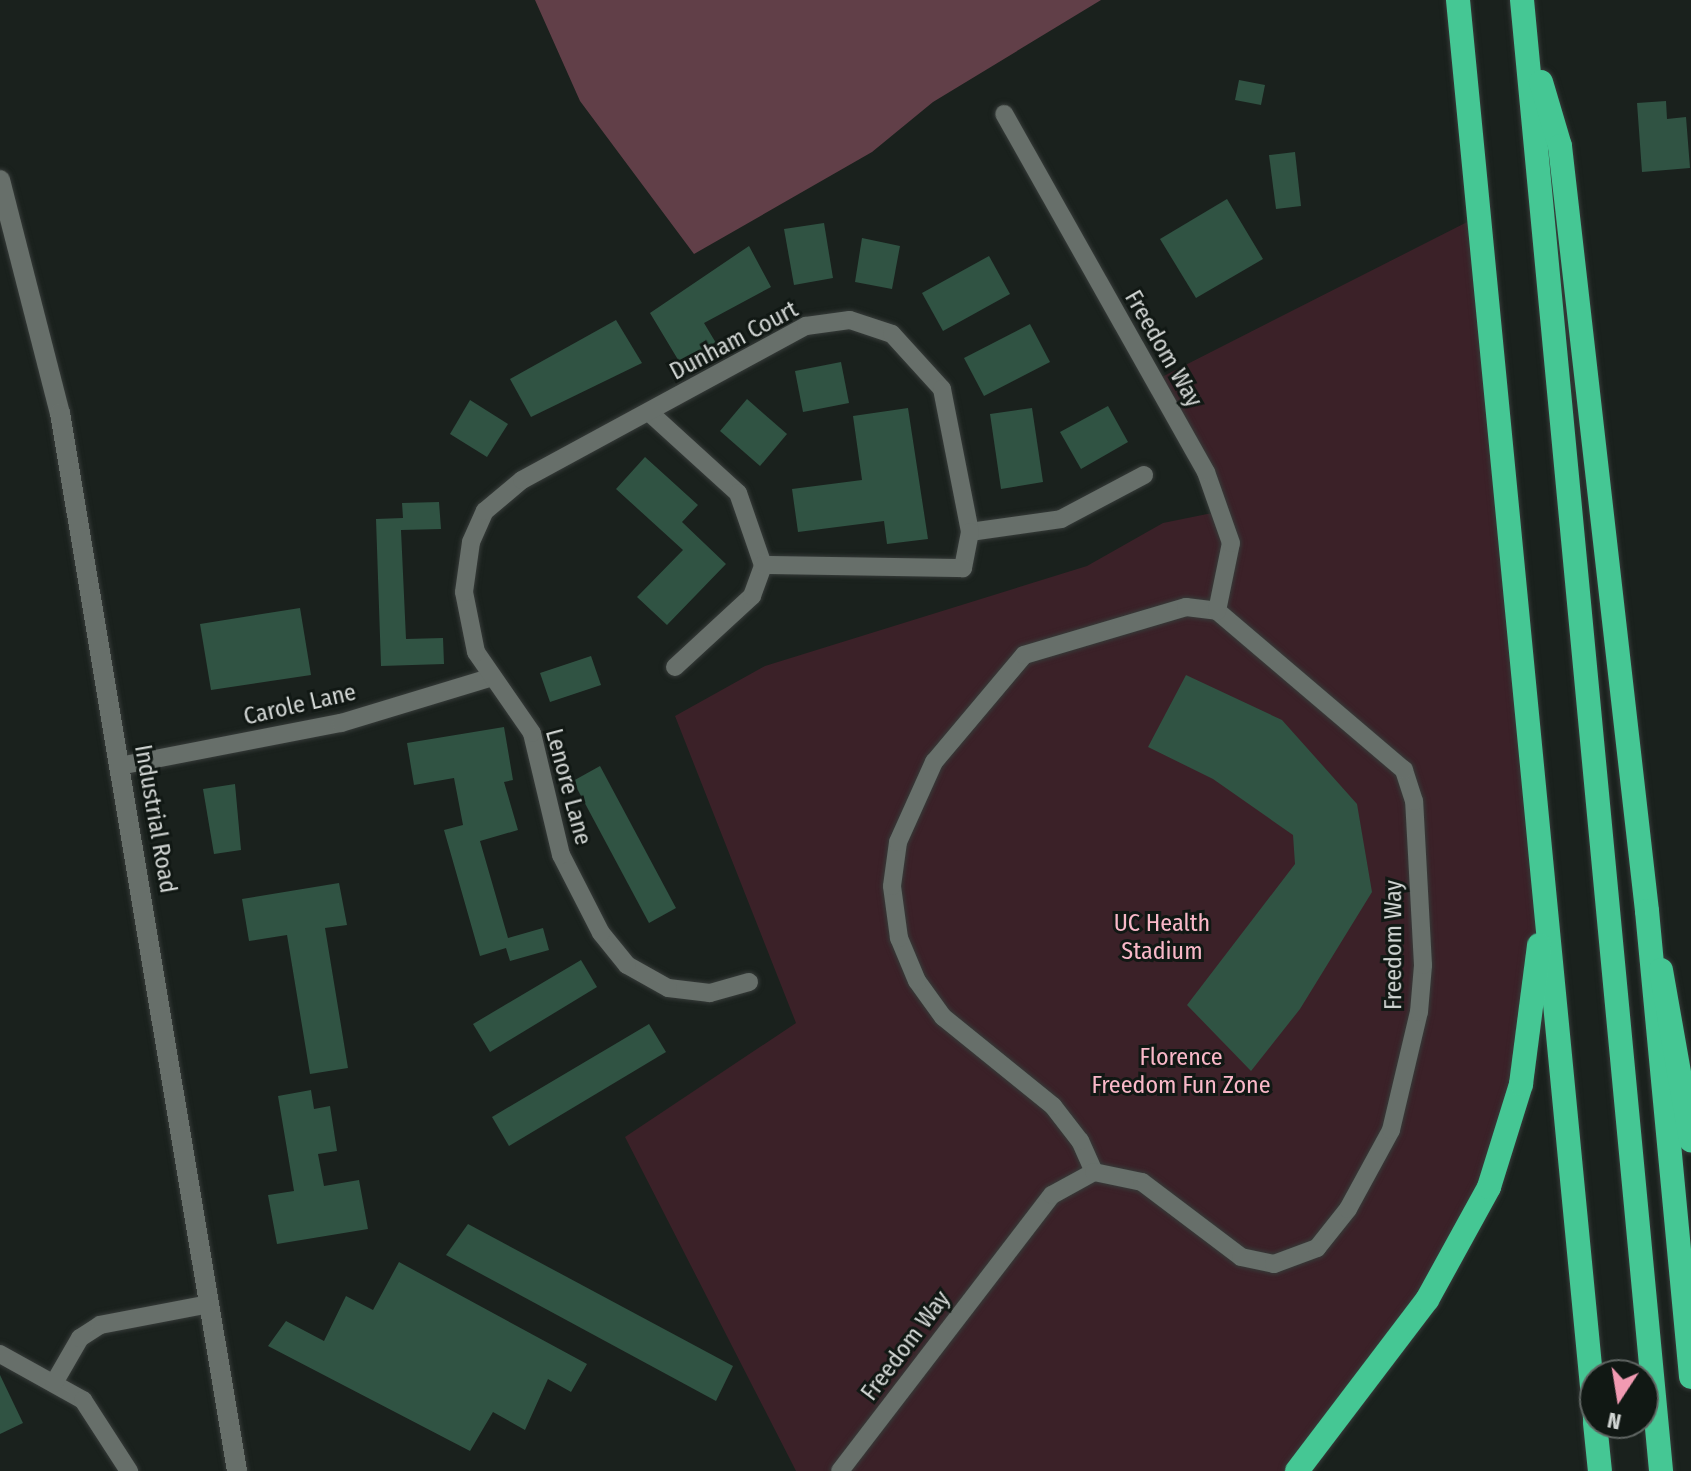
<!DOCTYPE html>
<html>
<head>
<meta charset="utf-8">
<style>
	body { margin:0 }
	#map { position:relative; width:1691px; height:1471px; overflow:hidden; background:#1a211d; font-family:"Fira Sans Condensed",sans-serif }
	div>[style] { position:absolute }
	.green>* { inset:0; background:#3b2128 }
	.forest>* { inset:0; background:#613f48 }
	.building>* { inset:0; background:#305343 }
	.roads { filter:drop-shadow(0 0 2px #363b39) drop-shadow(0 0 2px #363b39) }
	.street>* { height:18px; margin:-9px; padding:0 9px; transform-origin:9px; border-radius:9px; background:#676f6a }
	.secondary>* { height:20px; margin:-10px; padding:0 10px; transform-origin:10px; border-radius:10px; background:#676f6a }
	.highway>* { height:24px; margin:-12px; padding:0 12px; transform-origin:12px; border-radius:12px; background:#45c794 }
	span { translate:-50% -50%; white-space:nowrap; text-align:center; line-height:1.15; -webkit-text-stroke:6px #111814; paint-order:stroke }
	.street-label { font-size:24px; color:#d2d6d4 }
	.park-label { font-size:24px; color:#f9b8c8 }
	.north { position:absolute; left:1579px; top:1359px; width:80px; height:80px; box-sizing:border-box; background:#111814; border:2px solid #5e6461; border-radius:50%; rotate:192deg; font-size:22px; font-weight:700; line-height:32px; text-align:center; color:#d2d6d4 }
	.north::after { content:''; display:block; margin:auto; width:28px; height:36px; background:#f19ab2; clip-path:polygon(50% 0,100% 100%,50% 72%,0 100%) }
</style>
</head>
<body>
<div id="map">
	<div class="green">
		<div style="clip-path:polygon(1479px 216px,1545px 887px,1529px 1043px,1489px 1187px,1297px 1471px,796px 1471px,625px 1137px,796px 1023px,675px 716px,765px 666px,1087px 566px,1163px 523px,1222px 511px,1154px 381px)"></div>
	</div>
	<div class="forest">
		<div style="clip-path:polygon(535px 0,1101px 0,933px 102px,872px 152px,694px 254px,580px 101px)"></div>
	</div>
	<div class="building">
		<div style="clip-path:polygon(1239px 80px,1265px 85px,1261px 105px,1235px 100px)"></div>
		<div style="clip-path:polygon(1666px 101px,1667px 119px,1686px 117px,1690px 168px,1642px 172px,1637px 103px)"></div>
		<div style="clip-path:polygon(1295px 152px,1301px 206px,1276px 209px,1269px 155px)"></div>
		<div style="clip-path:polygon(1227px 199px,1263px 259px,1196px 298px,1160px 239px)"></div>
		<div style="clip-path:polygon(824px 223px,833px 278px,794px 285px,784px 229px)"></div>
		<div style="clip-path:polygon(862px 238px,900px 246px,892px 289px,855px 282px)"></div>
		<div style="clip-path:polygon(749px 246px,771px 287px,704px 323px,716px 343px,680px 363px,650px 313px)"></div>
		<div style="clip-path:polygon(989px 256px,1010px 294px,943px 331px,922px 293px)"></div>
		<div style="clip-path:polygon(616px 320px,642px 363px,531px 417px,510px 379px)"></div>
		<div style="clip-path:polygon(1030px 324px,1050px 362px,984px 396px,964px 358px)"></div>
		<div style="clip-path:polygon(841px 362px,849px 403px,803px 412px,795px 371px)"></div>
		<div style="clip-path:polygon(747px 399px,787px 434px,760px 466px,720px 431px)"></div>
		<div style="clip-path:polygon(470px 400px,508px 424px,487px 457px,450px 434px)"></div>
		<div style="clip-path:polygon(1108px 406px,1128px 442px,1081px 469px,1060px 432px)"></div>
		<div style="clip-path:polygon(908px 408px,928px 539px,887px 544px,884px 521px,798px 532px,792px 489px,862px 480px,853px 416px)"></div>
		<div style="clip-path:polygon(1032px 408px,1043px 482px,1001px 489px,990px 414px)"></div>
		<div style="clip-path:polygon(645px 457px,698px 505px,682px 522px,726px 564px,667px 625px,637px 597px,683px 550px,616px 489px)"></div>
		<div style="clip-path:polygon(439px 502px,441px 529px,401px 530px,406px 639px,443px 638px,444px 664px,381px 666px,376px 519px,403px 518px,402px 503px)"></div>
		<div style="clip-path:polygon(300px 608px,311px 675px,211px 690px,200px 624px)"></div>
		<div style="clip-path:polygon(591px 656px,601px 685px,550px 702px,540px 673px)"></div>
		<div style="clip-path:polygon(1186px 675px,1282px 720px,1357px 804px,1372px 892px,1300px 1009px,1251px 1071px,1187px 1005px,1295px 864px,1293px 835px,1213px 779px,1148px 747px)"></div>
		<div style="clip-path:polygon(504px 727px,513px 780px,504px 782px,518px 830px,480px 841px,508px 938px,543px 928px,549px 950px,510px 961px,506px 948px,480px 956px,444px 830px,463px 825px,454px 778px,414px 785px,407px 743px)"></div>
		<div style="clip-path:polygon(600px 766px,676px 908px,649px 923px,573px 781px)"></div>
		<div style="clip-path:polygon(235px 784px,241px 850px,214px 854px,203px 789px)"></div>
		<div style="clip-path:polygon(339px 883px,347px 925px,325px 928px,348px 1068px,310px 1074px,287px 935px,249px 941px,242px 899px)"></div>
		<div style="clip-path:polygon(581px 960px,597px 987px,490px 1052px,473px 1024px)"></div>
		<div style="clip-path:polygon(649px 1024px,666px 1052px,509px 1146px,492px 1117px)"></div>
		<div style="clip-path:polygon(311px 1090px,314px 1109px,330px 1106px,337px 1151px,318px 1154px,324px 1186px,359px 1180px,368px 1229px,277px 1244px,268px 1195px,294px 1191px,278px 1096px)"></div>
		<div style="clip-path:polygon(468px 1224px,733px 1366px,716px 1401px,446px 1255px)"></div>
		<div style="clip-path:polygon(399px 1262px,587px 1364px,571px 1392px,548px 1379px,525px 1430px,493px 1412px,470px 1451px,268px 1346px,286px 1321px,324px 1341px,346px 1296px,373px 1310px)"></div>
		<div style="clip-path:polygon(0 1375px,23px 1423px,0 1434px)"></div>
	</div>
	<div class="roads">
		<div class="street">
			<div style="left:650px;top:413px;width:119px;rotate:42.3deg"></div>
			<div style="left:738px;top:493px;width:76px;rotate:70.9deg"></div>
			<div style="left:970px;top:532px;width:92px;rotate:-8.1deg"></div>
			<div style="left:1061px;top:519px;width:94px;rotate:-27.9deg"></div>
			<div style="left:675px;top:667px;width:105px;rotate:-42.7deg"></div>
			<div style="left:752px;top:596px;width:33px;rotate:-70deg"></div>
			<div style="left:119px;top:766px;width:226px;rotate:-11deg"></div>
			<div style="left:341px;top:723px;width:155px;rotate:-16.9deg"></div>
			<div style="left:749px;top:982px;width:41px;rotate:164.2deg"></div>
			<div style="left:710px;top:993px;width:42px;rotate:-173.2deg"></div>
			<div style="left:668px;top:988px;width:47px;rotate:-150.7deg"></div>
			<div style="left:627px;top:965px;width:41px;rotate:-129.1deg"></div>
			<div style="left:601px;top:933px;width:88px;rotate:-117.1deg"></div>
			<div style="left:561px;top:855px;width:125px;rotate:-103.4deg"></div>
			<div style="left:532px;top:733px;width:98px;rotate:-124.7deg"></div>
			<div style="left:476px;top:652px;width:61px;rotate:-101.3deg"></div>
			<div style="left:464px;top:592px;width:50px;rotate:-82deg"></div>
			<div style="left:471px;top:542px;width:34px;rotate:-66deg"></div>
			<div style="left:485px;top:511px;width:48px;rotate:-40deg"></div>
			<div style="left:522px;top:480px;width:323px;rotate:-28.5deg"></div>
			<div style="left:806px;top:326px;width:44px;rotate:-7.8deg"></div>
			<div style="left:850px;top:320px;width:44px;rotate:18.4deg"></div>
			<div style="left:892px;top:334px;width:74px;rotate:47.7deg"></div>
			<div style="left:942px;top:389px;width:146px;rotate:78.9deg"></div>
			<div style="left:970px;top:532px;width:37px;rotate:101deg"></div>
			<div style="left:963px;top:568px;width:200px;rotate:-179.1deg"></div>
			<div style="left:1094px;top:1172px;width:34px;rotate:-114deg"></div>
			<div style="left:1080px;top:1141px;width:44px;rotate:-127.6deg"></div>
			<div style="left:1053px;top:1106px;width:141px;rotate:-141deg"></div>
			<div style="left:943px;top:1017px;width:44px;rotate:-125.8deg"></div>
			<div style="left:917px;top:981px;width:47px;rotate:-112.7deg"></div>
			<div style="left:899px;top:938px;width:52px;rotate:-97.7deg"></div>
			<div style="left:892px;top:886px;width:44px;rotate:-82.2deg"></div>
			<div style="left:898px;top:842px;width:88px;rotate:-65.8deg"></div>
			<div style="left:934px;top:762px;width:140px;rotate:-49.9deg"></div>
			<div style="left:1024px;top:655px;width:169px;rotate:-16.5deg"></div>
			<div style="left:1186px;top:607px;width:31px;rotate:7deg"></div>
			<div style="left:0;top:1354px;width:95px;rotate:29deg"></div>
			<div style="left:83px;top:1400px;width:85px;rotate:57.1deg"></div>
			<div style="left:54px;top:1383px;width:52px;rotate:-60deg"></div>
			<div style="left:80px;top:1338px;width:24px;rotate:-33deg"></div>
			<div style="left:100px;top:1325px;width:111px;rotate:-10.9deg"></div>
			<div style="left:840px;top:1471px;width:348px;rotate:-52.5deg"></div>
			<div style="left:1052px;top:1195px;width:48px;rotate:-28.7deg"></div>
			<div style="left:1094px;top:1172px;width:49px;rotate:11.8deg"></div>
			<div style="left:1142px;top:1182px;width:124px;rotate:37.1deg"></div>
			<div style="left:1241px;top:1257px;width:34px;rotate:12deg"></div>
			<div style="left:1274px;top:1264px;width:46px;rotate:-20.4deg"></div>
			<div style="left:1317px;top:1248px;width:50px;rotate:-51.5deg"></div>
			<div style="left:1348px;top:1209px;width:90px;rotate:-61.4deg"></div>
			<div style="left:1391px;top:1130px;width:121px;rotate:-76.7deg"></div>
			<div style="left:1419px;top:1012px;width:47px;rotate:-85.1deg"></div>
			<div style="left:1423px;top:965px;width:164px;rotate:-93.1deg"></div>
			<div style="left:1414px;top:801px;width:33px;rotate:-108deg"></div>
			<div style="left:1404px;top:770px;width:245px;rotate:-139.6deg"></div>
			<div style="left:1217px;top:611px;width:69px;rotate:-78.4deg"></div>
			<div style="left:1231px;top:543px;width:75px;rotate:-109.4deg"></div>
			<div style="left:1206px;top:472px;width:411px;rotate:-119.4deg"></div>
		</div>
		<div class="secondary">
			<div style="left:0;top:180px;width:241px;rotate:75.6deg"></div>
			<div style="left:60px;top:413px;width:1073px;rotate:80.5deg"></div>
		</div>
		<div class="highway">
			<div style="left:1458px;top:0;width:1425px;rotate:84.48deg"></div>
			<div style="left:1522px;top:0;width:1478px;rotate:84.6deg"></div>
			<div style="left:1541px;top:82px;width:67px;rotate:73.5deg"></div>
			<div style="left:1560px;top:146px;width:770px;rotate:83.51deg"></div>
			<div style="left:1647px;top:911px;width:468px;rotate:84.6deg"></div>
			<div style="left:1661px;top:970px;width:173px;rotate:80deg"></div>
			<div style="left:1595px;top:1423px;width:48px;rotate:84.1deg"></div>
			<div style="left:1297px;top:1471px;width:215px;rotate:-52.8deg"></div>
			<div style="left:1427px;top:1300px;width:129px;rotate:-61.2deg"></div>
			<div style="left:1489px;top:1187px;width:108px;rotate:-72.7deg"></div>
			<div style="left:1521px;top:1084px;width:140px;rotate:-82.6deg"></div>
		</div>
	</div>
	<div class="street-label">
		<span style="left:734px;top:341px;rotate:-28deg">Dunham Court</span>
		<span style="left:1163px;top:349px;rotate:60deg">Freedom Way</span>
		<span style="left:300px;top:705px;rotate:-13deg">Carole Lane</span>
		<span style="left:568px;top:787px;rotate:75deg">Lenore Lane</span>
		<span style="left:155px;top:819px;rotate:80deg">Industrial Road</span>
		<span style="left:1394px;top:945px;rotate:-90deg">Freedom Way</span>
		<span style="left:906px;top:1346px;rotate:-53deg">Freedom Way</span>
	</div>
	<div class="park-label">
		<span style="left:1162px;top:938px">UC Health<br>Stadium</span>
		<span style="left:1181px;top:1072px">Florence<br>Freedom Fun Zone</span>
	</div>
	<div class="north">N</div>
</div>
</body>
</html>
